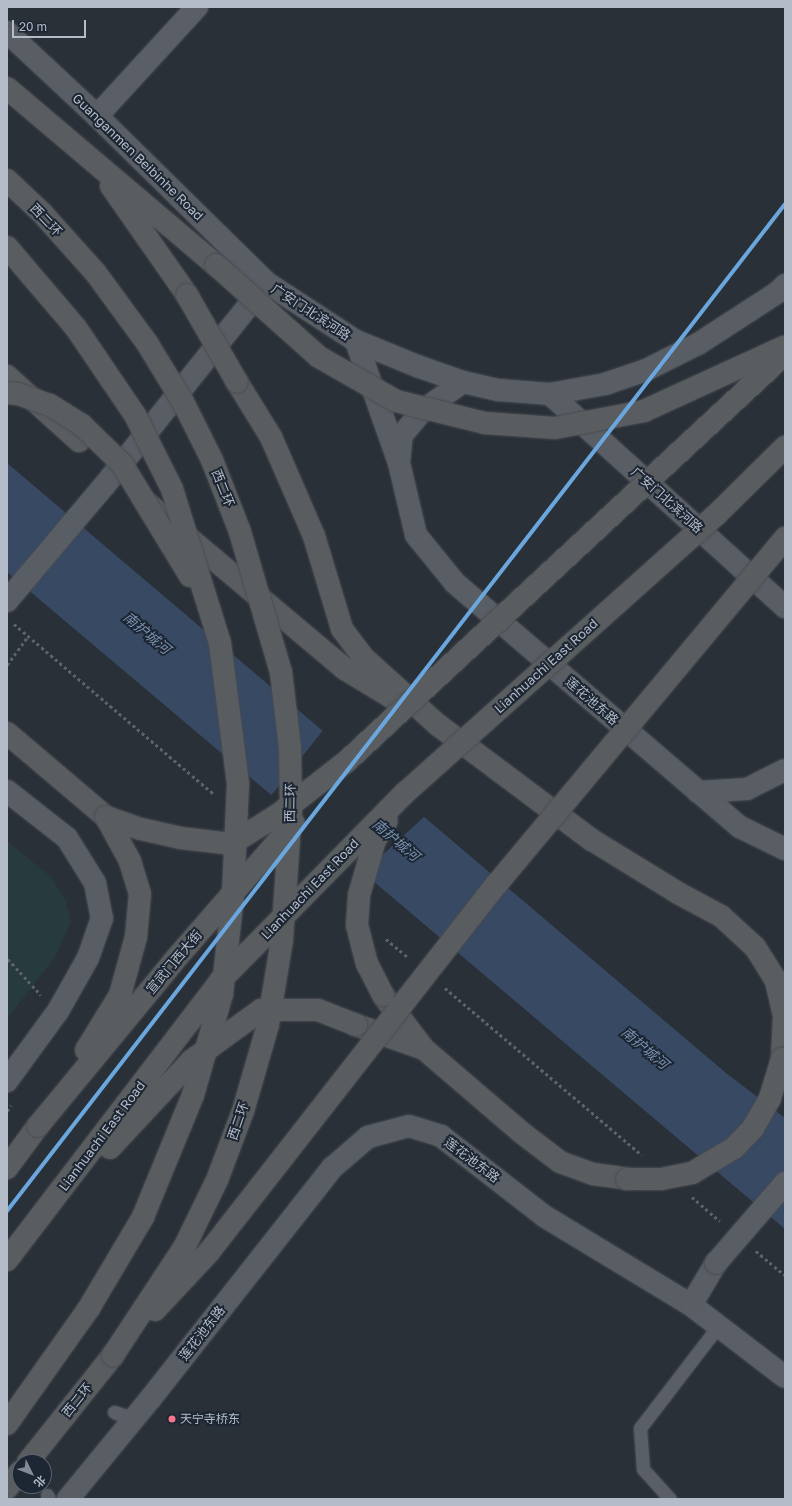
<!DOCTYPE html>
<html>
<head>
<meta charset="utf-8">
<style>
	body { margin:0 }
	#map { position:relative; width:792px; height:1506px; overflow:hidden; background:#2a3038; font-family:"Golos Text","Noto Sans SC",sans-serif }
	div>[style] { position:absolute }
	.green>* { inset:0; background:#273a3e }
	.water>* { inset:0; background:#384963 }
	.pier>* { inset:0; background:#2a3038 }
	.path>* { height:2.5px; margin-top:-1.25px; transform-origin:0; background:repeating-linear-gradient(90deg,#5d636a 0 3px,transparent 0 6px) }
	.roads { filter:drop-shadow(0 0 1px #484c53) drop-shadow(0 0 1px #484c53) }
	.lane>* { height:13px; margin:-6.5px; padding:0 6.5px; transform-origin:6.5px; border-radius:6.5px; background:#5a5e66 }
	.street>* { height:22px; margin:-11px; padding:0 11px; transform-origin:11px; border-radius:11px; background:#5a5e66 }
	.secondary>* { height:22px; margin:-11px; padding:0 11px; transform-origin:11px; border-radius:11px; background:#595d64 }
	.highway>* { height:22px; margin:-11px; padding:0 11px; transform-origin:11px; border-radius:11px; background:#5a5d60 }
	.bridges { filter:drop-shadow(0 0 1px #484c53) drop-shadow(0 0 1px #484c53) }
	.secondary-bridge>* { height:22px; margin:-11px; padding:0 11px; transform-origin:11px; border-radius:11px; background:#595d64 }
	.highway-bridge>* { height:22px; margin:-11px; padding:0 11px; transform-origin:11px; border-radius:11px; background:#5a5d60 }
	.rail-1>* { height:4px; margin:-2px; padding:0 2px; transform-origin:2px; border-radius:2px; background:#6aa7de }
	.dots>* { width:11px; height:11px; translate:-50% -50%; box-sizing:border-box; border:2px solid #1d2633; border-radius:50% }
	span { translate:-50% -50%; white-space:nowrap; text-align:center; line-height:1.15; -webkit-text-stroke:4px #1d2633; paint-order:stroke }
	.bus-label { font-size:12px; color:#b4bcc9 }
	.left { translate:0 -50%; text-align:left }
	.street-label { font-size:13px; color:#b4bcc9 }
	.water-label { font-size:14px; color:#7c92b1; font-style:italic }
	.frame { position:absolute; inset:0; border:8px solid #b4bcc9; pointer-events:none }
	.north { position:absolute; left:12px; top:1454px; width:40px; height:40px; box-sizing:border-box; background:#1d2633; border:1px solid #59626f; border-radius:50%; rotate:133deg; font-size:11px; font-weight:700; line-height:16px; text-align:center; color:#b4bcc9 }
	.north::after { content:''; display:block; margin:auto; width:14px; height:18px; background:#848b96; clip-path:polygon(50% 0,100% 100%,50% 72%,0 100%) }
	.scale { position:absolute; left:12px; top:20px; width:74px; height:18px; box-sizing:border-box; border:2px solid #b4bcc9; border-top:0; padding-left:5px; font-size:12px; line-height:14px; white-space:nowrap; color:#b4bcc9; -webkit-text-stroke:3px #1d2633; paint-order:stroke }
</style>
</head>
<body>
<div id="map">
	<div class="green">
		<div style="clip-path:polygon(7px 841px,51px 877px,66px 901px,71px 922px,55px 957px,7px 1019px)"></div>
	</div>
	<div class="water">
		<div style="clip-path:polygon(7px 463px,726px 1073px,785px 1118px,785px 1229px,7px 572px)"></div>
	</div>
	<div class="pier">
		<div style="clip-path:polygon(324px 729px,426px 815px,362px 874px,270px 797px)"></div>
	</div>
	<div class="path">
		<div style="left:14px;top:624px;width:262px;rotate:40.4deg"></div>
		<div style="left:7px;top:665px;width:36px;rotate:-54deg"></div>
		<div style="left:386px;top:939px;width:30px;rotate:40deg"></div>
		<div style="left:7px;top:961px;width:2px;rotate:-63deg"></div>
		<div style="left:8px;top:959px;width:49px;rotate:47.5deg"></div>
		<div style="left:445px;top:988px;width:258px;rotate:40.3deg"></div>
		<div style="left:7px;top:1111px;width:7px;rotate:-56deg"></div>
		<div style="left:692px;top:1197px;width:37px;rotate:41deg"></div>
		<div style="left:756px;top:1251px;width:38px;rotate:40deg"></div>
	</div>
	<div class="roads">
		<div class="lane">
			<div style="left:114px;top:1412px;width:21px;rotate:19deg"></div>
			<div style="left:47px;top:1495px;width:4px;rotate:63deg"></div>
			<div style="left:670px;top:1499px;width:40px;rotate:-132deg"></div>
			<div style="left:643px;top:1469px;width:41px;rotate:-94.2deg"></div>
			<div style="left:640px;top:1428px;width:130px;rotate:-52.5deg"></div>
		</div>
		<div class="street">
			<div style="left:97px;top:116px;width:148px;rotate:-47.5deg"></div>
			<div style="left:691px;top:1305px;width:118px;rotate:37.5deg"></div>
		</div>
		<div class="secondary">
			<div style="left:7px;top:32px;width:123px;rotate:43deg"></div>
			<div style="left:97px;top:116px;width:238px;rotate:44.5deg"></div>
			<div style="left:267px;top:283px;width:106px;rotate:33.1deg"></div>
			<div style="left:356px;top:341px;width:66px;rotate:22.3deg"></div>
			<div style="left:417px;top:366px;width:49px;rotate:19.2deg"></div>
			<div style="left:463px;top:382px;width:37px;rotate:13deg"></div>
			<div style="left:499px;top:390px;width:51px;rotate:4.5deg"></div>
			<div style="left:550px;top:394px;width:56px;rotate:-10.3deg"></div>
			<div style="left:605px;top:384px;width:43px;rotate:-18.9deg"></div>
			<div style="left:646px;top:370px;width:58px;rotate:-26.6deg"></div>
			<div style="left:698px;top:344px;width:95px;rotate:-33deg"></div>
			<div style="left:778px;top:292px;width:10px;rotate:-45deg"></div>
			<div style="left:356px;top:341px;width:129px;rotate:70.6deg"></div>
			<div style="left:399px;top:463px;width:74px;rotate:76.7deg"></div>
			<div style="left:416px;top:535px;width:62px;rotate:50.9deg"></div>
			<div style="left:455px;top:583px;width:375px;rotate:40.6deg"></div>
			<div style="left:740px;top:827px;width:50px;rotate:26.1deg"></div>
			<div style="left:550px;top:394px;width:317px;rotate:42.2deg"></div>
			<div style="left:399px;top:462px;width:27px;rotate:-84deg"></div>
			<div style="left:402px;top:435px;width:31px;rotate:-50deg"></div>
			<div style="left:422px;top:411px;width:50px;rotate:-35.3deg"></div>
			<div style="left:7px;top:601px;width:150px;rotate:-49.9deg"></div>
			<div style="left:104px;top:486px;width:259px;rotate:-51.3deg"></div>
			<div style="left:7px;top:791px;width:76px;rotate:38.1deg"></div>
			<div style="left:67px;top:838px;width:53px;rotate:58.1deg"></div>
			<div style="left:95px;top:883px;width:36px;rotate:79deg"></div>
			<div style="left:102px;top:918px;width:42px;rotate:109.3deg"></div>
			<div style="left:88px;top:958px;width:61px;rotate:119.5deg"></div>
			<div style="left:58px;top:1011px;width:87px;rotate:126.1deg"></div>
			<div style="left:698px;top:792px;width:49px;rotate:-3.5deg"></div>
			<div style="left:747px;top:789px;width:42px;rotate:-26.6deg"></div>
			<div style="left:68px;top:1499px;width:131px;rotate:-50.6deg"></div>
			<div style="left:151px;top:1398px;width:293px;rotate:-51.8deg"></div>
			<div style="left:332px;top:1168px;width:48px;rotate:-40.7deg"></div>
			<div style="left:368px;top:1137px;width:42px;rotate:-15deg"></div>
			<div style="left:409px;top:1126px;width:34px;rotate:17deg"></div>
			<div style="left:441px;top:1136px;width:130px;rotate:37.8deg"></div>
			<div style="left:544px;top:1216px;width:172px;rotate:31.2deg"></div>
			<div style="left:691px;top:1305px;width:49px;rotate:-59.2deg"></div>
		</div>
		<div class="highway">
			<div style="left:7px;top:88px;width:274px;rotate:40.3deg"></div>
			<div style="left:111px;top:186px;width:133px;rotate:55.1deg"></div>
			<div style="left:7px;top:376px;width:97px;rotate:42.1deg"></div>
			<div style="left:237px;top:382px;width:65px;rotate:58.3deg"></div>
			<div style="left:271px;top:437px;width:108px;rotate:66.5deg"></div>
			<div style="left:314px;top:536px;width:97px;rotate:73.2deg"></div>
			<div style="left:342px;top:629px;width:36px;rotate:53deg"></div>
			<div style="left:364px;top:658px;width:100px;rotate:42.2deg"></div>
			<div style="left:438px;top:725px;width:192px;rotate:36.8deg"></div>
			<div style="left:592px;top:840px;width:101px;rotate:31.6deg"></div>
			<div style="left:678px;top:893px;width:49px;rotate:28.1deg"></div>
			<div style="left:721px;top:916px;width:46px;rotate:42.4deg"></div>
			<div style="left:755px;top:947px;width:40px;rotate:58deg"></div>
			<div style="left:776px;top:981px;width:36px;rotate:77deg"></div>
			<div style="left:784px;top:1016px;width:43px;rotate:92.7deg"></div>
			<div style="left:147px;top:503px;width:258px;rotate:40deg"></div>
			<div style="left:345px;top:669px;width:60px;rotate:31.3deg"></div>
			<div style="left:7px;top:733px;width:130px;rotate:40.3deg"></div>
			<div style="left:385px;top:998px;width:64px;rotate:52.6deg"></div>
			<div style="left:424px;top:1049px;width:129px;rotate:40.6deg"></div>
			<div style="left:522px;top:1133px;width:48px;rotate:37.3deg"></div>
			<div style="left:560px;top:1162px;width:35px;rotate:20deg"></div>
			<div style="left:593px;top:1174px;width:34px;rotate:8deg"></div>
			<div style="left:356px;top:1025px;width:72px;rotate:19.4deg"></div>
			<div style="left:7px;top:1168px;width:52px;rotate:-53.6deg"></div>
			<div style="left:28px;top:1462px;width:137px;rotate:-51.5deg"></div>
			<div style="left:7px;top:1488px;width:21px;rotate:-51deg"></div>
		</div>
	</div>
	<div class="bridges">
		<div class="secondary-bridge">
			<div style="left:716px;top:1263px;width:106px;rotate:-49.2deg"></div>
		</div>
		<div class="highway-bridge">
			<div style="left:7px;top:180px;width:48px;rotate:43.3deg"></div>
			<div style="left:42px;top:213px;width:79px;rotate:48.1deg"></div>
			<div style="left:95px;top:272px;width:88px;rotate:53.8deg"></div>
			<div style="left:147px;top:343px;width:69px;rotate:58.6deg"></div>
			<div style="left:183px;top:402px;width:65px;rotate:63.4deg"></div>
			<div style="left:212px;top:460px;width:77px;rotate:68.7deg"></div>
			<div style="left:240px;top:532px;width:146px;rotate:73.7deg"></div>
			<div style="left:281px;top:672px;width:77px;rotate:83.2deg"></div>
			<div style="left:290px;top:748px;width:62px;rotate:89.1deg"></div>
			<div style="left:291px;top:810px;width:130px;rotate:94deg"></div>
			<div style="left:282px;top:940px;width:86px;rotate:99.4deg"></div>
			<div style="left:268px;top:1025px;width:90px;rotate:106.2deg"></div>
			<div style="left:243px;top:1111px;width:74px;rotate:110.6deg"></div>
			<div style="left:217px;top:1180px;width:73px;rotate:115.9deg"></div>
			<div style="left:185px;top:1246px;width:131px;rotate:123.4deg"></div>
			<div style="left:7px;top:247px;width:106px;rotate:49.6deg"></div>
			<div style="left:76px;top:328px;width:105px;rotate:55.9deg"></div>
			<div style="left:135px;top:415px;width:83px;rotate:63.4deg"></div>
			<div style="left:172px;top:489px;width:161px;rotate:72.7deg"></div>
			<div style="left:220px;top:643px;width:142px;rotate:82.7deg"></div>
			<div style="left:238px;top:784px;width:112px;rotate:92.6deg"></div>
			<div style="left:233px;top:896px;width:99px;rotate:96.4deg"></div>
			<div style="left:222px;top:994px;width:105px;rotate:106deg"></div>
			<div style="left:193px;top:1095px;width:132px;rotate:112.3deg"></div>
			<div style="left:143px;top:1217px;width:106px;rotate:120.7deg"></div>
			<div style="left:89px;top:1308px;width:142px;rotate:125.3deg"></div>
			<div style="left:216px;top:265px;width:138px;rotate:41.8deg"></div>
			<div style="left:319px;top:357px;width:89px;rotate:29.7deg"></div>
			<div style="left:396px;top:401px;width:92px;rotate:13.9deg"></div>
			<div style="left:485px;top:423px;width:70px;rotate:4.1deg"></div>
			<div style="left:555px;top:428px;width:91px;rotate:-10.8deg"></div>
			<div style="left:644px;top:411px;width:154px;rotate:-24.6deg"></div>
			<div style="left:187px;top:295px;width:100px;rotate:60.1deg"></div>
			<div style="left:7px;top:393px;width:11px;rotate:5deg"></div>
			<div style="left:18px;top:394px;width:34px;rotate:19deg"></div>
			<div style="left:50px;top:405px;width:38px;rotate:32deg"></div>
			<div style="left:82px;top:425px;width:56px;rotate:44.3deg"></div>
			<div style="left:122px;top:464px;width:131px;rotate:58.7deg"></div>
			<div style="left:106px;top:817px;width:37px;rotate:19deg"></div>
			<div style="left:141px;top:829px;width:41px;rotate:12.7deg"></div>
			<div style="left:181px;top:838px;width:50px;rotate:6.8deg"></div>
			<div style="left:231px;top:844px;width:57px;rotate:-32deg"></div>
			<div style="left:279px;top:814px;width:86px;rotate:-37.9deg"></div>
			<div style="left:347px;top:761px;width:598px;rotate:-42.9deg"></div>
			<div style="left:383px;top:995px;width:35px;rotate:-117deg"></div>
			<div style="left:367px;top:964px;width:40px;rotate:-104.4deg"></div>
			<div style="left:357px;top:925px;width:30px;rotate:-86deg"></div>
			<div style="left:359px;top:895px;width:57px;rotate:-73.8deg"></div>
			<div style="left:375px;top:840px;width:22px;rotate:-58deg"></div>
			<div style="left:86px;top:1050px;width:65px;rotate:-58.3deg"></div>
			<div style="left:120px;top:995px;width:60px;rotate:-74.6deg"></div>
			<div style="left:136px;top:937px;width:43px;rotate:-84.7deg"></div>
			<div style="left:140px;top:894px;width:34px;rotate:-107deg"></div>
			<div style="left:130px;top:861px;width:50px;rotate:-118.6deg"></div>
			<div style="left:38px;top:1126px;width:212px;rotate:-50.5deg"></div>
			<div style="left:173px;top:962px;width:184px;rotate:-49deg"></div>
			<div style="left:110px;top:1148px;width:119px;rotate:-47deg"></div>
			<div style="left:191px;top:1061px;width:87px;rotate:-36.1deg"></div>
			<div style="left:261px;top:1010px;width:57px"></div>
			<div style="left:318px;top:1010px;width:41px;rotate:21.5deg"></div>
			<div style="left:627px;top:1179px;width:34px"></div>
			<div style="left:661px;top:1179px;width:32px;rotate:-11deg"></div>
			<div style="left:692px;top:1173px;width:49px;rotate:-30.8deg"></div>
			<div style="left:734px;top:1148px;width:28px;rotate:-46deg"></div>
			<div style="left:753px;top:1128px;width:34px;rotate:-60deg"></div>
			<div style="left:770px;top:1098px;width:41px;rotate:-72.9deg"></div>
			<div style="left:7px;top:1260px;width:351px;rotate:-52.6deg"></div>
			<div style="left:220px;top:981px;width:265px;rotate:-45.5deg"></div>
			<div style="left:406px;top:792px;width:416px;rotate:-41.8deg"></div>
			<div style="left:716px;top:515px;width:97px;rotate:-44.6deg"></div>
			<div style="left:155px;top:1310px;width:79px;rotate:-47deg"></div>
			<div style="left:209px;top:1252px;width:466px;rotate:-52deg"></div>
			<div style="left:496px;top:885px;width:452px;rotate:-50.2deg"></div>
		</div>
	</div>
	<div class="rail-1">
		<div style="left:7px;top:1211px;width:1273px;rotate:-52.31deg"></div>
	</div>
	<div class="dots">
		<div style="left:172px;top:1419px;background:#fc738d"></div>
	</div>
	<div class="bus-label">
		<span class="left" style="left:180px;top:1419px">天宁寺桥东</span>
	</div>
	<div class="street-label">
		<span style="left:138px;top:157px;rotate:44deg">Guanganmen Beibinhe Road</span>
		<span style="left:46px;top:220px;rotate:46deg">西二环</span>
		<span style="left:311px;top:312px;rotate:33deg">广安门北滨河路</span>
		<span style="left:223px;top:488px;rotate:68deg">西二环</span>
		<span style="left:667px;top:500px;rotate:42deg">广安门北滨河路</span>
		<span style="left:546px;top:666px;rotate:-42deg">Lianhuachi East Road</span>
		<span style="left:592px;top:701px;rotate:41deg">莲花池东路</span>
		<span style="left:290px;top:803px;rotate:-89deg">西二环</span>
		<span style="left:310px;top:889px;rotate:-46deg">Lianhuachi East Road</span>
		<span style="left:174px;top:962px;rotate:-50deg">宣武门西大街</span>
		<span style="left:238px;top:1121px;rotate:-71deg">西二环</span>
		<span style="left:102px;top:1136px;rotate:-53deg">Lianhuachi East Road</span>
		<span style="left:472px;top:1160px;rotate:37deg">莲花池东路</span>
		<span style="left:202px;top:1333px;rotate:-52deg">莲花池东路</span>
		<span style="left:77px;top:1400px;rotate:-51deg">西二环</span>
	</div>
	<div class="water-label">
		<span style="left:147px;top:633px;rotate:40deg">南护城河</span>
		<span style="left:396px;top:840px;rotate:40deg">南护城河</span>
		<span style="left:645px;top:1048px;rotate:40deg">南护城河</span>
	</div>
	<div class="frame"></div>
	<div class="north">北</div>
	<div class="scale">20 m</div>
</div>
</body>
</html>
